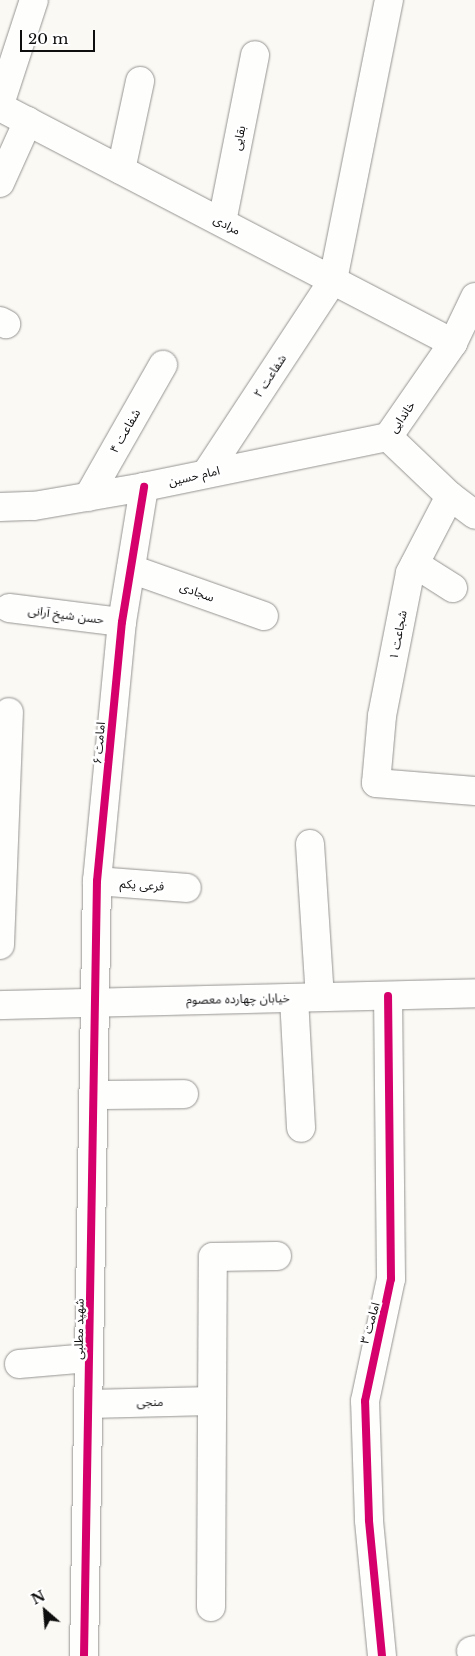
<!DOCTYPE html>
<html>
<head>
<meta charset="utf-8">
<style>
	body { margin:0 }
	#map { position:relative; width:475px; height:1656px; overflow:hidden; background:#fbf9f4; font-family:"Libre Baskerville","Noto Sans Arabic",serif }
	div>[style] { position:absolute }
	.roads { filter:drop-shadow(0 0 1px #959492) drop-shadow(0 0 1px #959492) }
	.minor>* { height:28px; margin:-14px; padding:0 14px; transform-origin:14px; border-radius:14px; background:#fefefd }
	.cycleway>* { height:8px; margin:-4px; padding:0 4px; transform-origin:4px; border-radius:4px; background:#d6006c }
	span { translate:-50% -50%; white-space:nowrap; text-align:center; line-height:1.15; -webkit-text-stroke:5px #fff; paint-order:stroke }
	.street-label { font-size:12px; color:#0e0e0e }
	.north { position:absolute; left:20px; top:1586px; width:50px; height:50px; -webkit-text-stroke:4px #fff; paint-order:stroke; rotate:333deg; font-size:14px; font-weight:700; line-height:20px; text-align:center; color:#0e0e0e }
	.north::after { content:''; display:block; margin:auto; width:18px; height:22px; background:#0e0e0e; clip-path:polygon(50% 0,100% 100%,50% 72%,0 100%) }
	.scale { position:absolute; left:20px; top:30px; width:75px; height:22px; box-sizing:border-box; border:2px solid #0e0e0e; border-top:0; padding-left:6px; font-size:15px; line-height:18px; white-space:nowrap; color:#0e0e0e; -webkit-text-stroke:4px #fff; paint-order:stroke }
</style>
</head>
<body>
<div id="map">
	<div class="roads">
		<div class="minor">
			<div style="left:0;top:104px;width:109px;rotate:-71.9deg"></div>
			<div style="left:0;top:107px;width:511px;rotate:27.52deg"></div>
			<div style="left:121px;top:170px;width:91px;rotate:-77.9deg"></div>
			<div style="left:0;top:183px;width:68px;rotate:-65.7deg"></div>
			<div style="left:222px;top:222px;width:170px;rotate:-78.8deg"></div>
			<div style="left:0;top:321px;width:7px;rotate:27deg"></div>
			<div style="left:388px;top:437px;width:114px;rotate:-55.3deg"></div>
			<div style="left:453px;top:343px;width:51px;rotate:-64.4deg"></div>
			<div style="left:388px;top:437px;width:86px;rotate:43.6deg"></div>
			<div style="left:450px;top:496px;width:31px;rotate:37deg"></div>
			<div style="left:207px;top:472px;width:230px;rotate:-56.7deg"></div>
			<div style="left:333px;top:280px;width:286px;rotate:-78.7deg"></div>
			<div style="left:450px;top:496px;width:87px;rotate:117.5deg"></div>
			<div style="left:410px;top:573px;width:146px;rotate:101.1deg"></div>
			<div style="left:382px;top:716px;width:67px;rotate:95.1deg"></div>
			<div style="left:376px;top:783px;width:99px;rotate:4.6deg"></div>
			<div style="left:88px;top:497px;width:152px;rotate:-60.4deg"></div>
			<div style="left:0;top:507px;width:34px;rotate:-2deg"></div>
			<div style="left:34px;top:506px;width:112px;rotate:-9.8deg"></div>
			<div style="left:144px;top:487px;width:249px;rotate:-11.6deg"></div>
			<div style="left:415px;top:564px;width:45px;rotate:32.3deg"></div>
			<div style="left:131px;top:569px;width:141px;rotate:19.5deg"></div>
			<div style="left:9px;top:608px;width:114px;rotate:7.1deg"></div>
			<div style="left:310px;top:844px;width:153px;rotate:86.3deg"></div>
			<div style="left:97px;top:881px;width:90px;rotate:4.4deg"></div>
			<div style="left:0;top:945px;width:233px;rotate:-87.8deg"></div>
			<div style="left:294px;top:998px;width:130px;rotate:86.9deg"></div>
			<div style="left:0;top:1005px;width:475px;rotate:-1.4deg"></div>
			<div style="left:93px;top:1095px;width:91px;rotate:-0.6deg"></div>
			<div style="left:19px;top:1364px;width:70px;rotate:-4.9deg"></div>
			<div style="left:89px;top:1404px;width:122px;rotate:-1.4deg"></div>
			<div style="left:211px;top:1607px;width:350px;rotate:-89.7deg"></div>
			<div style="left:213px;top:1257px;width:64px;rotate:-0.9deg"></div>
			<div style="left:471px;top:1651px;width:4px;rotate:-14deg"></div>
			<div style="left:84px;top:1656px;width:775px;rotate:-89.04deg"></div>
			<div style="left:97px;top:881px;width:260px;rotate:-84.5deg"></div>
			<div style="left:122px;top:622px;width:137px;rotate:-80.7deg"></div>
			<div style="left:382px;top:1656px;width:137px;rotate:-95.5deg"></div>
			<div style="left:369px;top:1520px;width:119px;rotate:-91.9deg"></div>
			<div style="left:365px;top:1401px;width:125px;rotate:-78deg"></div>
			<div style="left:391px;top:1279px;width:283px;rotate:-90.6deg"></div>
		</div>
	</div>
	<div class="cycleway">
		<div style="left:84px;top:1656px;width:775px;rotate:-89.04deg"></div>
		<div style="left:97px;top:881px;width:260px;rotate:-84.5deg"></div>
		<div style="left:122px;top:622px;width:137px;rotate:-80.7deg"></div>
		<div style="left:382px;top:1656px;width:137px;rotate:-95.5deg"></div>
		<div style="left:369px;top:1520px;width:119px;rotate:-91.9deg"></div>
		<div style="left:365px;top:1401px;width:125px;rotate:-78deg"></div>
		<div style="left:391px;top:1279px;width:283px;rotate:-90.6deg"></div>
	</div>
	<div class="street-label">
		<span style="left:239px;top:138px;rotate:-79deg">بقایی</span>
		<span style="left:227px;top:225px;rotate:28deg">مرادی</span>
		<span style="left:270px;top:376px;rotate:-57deg">شفاعت ۲</span>
		<span style="left:402px;top:417px;rotate:-55deg">خاندایی</span>
		<span style="left:125px;top:431px;rotate:-60deg">شفاعت ۴</span>
		<span style="left:194px;top:476px;rotate:-13deg">امام حسین</span>
		<span style="left:197px;top:592px;rotate:20deg">سجادی</span>
		<span style="left:66px;top:615px;rotate:7deg">حسن شیخ آرانی</span>
		<span style="left:398px;top:635px;rotate:-79deg">شجاعت ۱</span>
		<span style="left:99px;top:743px;rotate:-85deg">امامت ۶</span>
		<span style="left:142px;top:885px;rotate:4deg">فرعی یکم</span>
		<span style="left:238px;top:999px;rotate:-1deg">خیابان چهارده معصوم</span>
		<span style="left:370px;top:1323px;rotate:-74deg">امامت ۳</span>
		<span style="left:79px;top:1329px;rotate:-89deg">شهید مطلبی</span>
		<span style="left:150px;top:1402px;rotate:-1deg">منجی</span>
	</div>
	<div class="north">N</div>
	<div class="scale">20 m</div>
</div>
</body>
</html>
